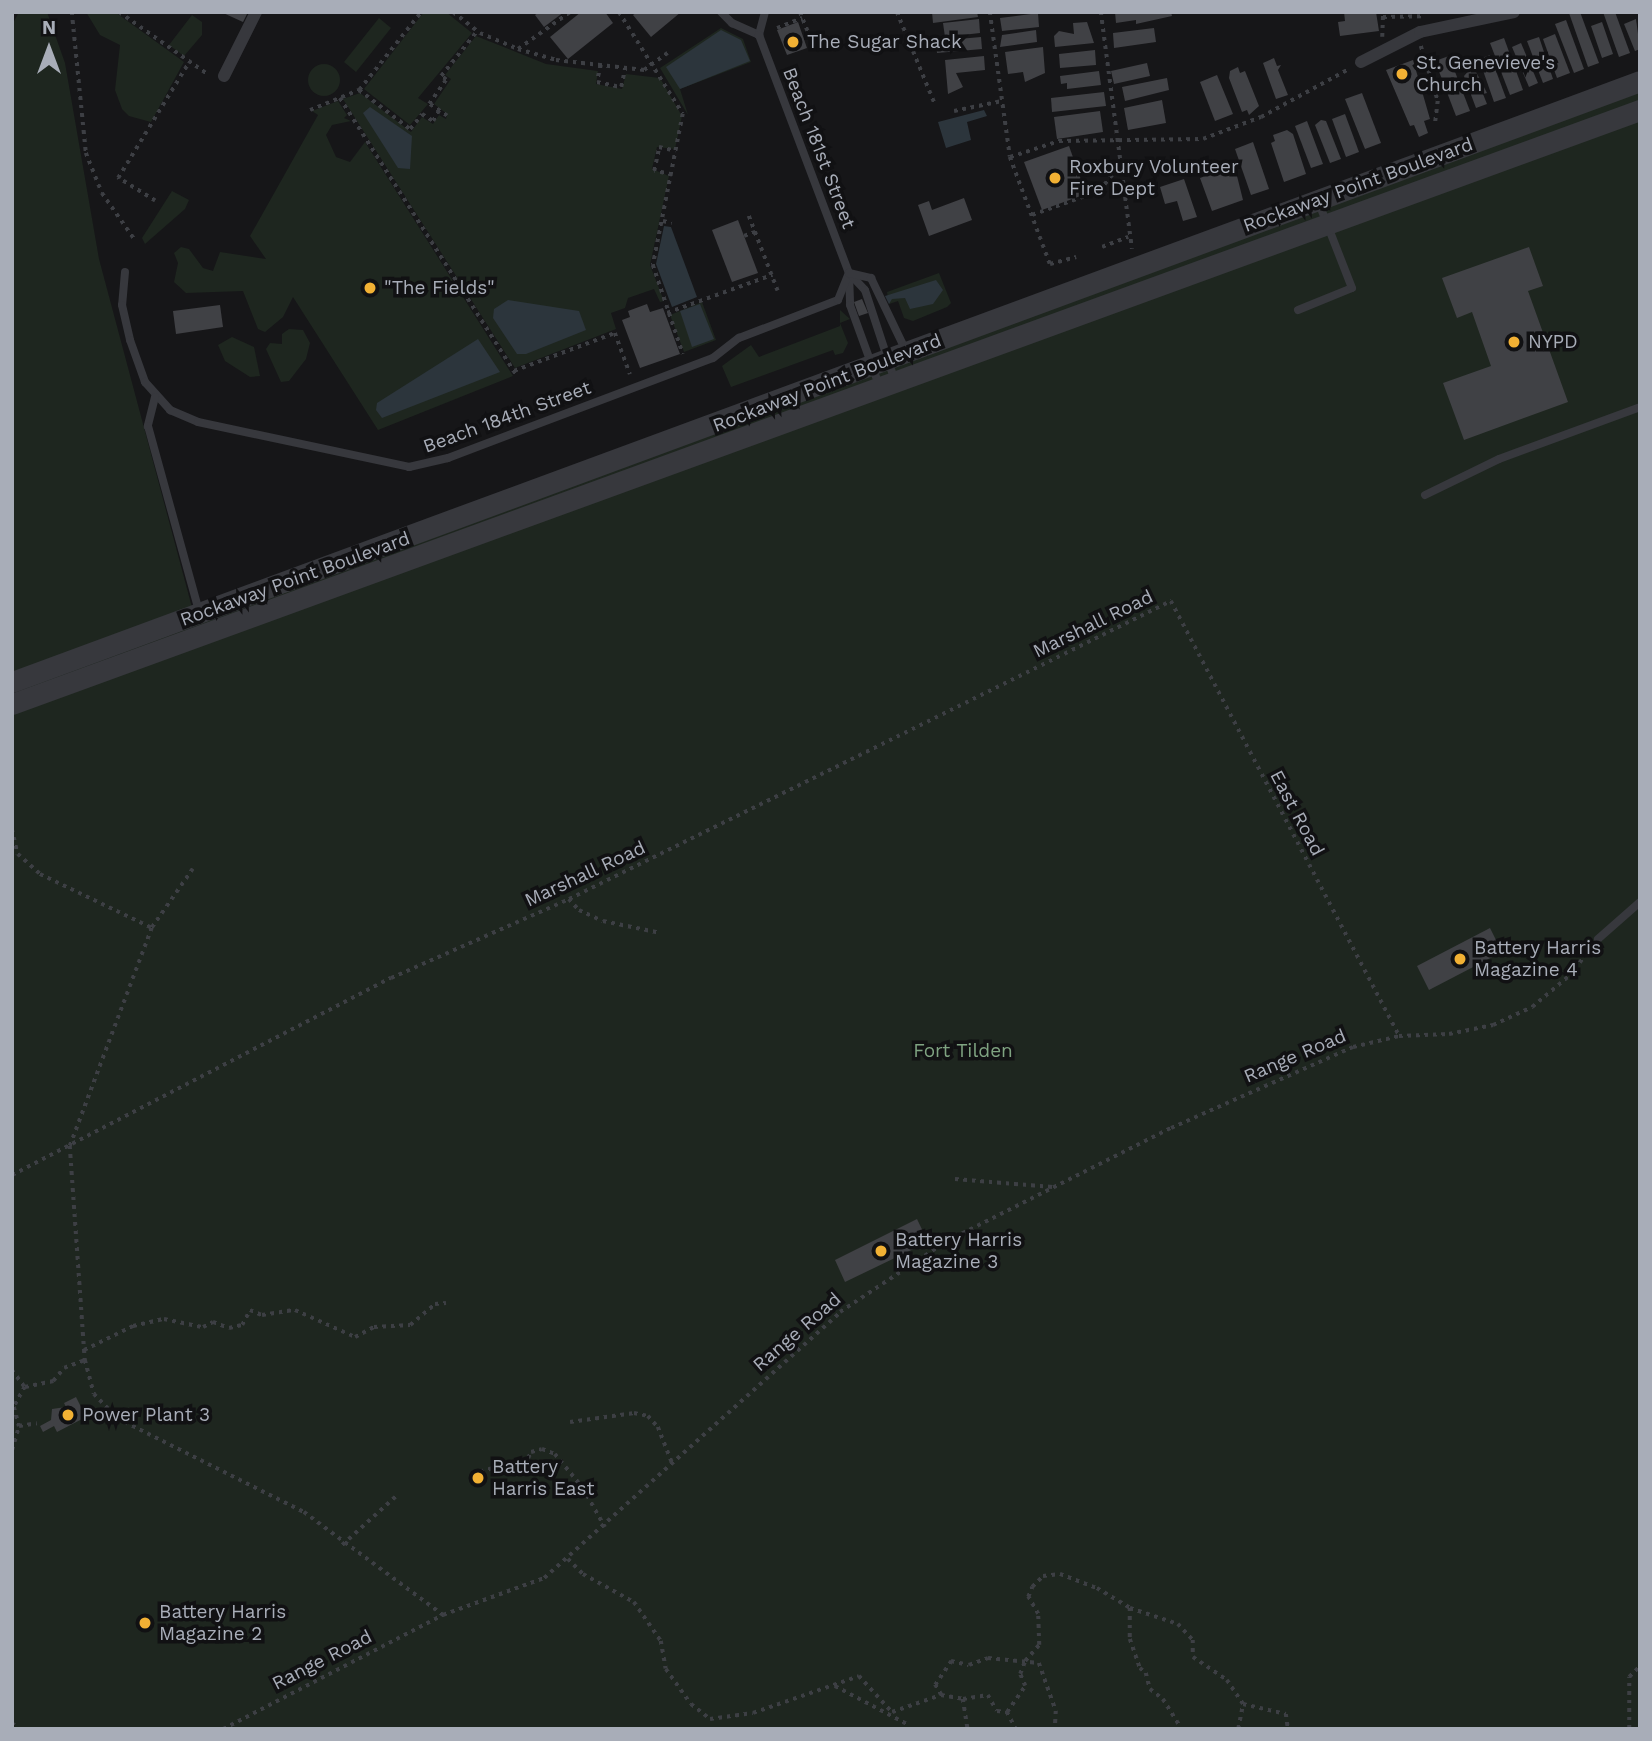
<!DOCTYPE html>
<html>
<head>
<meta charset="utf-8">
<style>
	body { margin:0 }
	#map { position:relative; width:1652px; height:1741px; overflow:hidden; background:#161618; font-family:"Work Sans",sans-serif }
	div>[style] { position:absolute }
	.green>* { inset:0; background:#1e261f }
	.round { border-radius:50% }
	.water>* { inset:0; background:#2c353c }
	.building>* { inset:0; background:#404145 }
	.path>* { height:3.5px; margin-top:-1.75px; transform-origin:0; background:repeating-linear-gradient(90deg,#3d3f44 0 3.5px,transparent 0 8.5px) }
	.service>* { height:8px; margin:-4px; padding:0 4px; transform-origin:4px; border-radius:4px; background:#37383d }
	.pedestrian>* { height:12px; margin:-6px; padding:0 6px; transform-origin:6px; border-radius:6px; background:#37383d }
	.tertiary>* { height:21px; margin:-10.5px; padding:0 10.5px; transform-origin:10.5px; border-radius:10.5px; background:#37383d }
	.dots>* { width:19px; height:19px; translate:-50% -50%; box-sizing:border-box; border:4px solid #111113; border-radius:50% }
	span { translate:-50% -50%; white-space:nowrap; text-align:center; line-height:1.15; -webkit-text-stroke:7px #111113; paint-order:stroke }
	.poi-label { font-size:19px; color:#a8adb8 }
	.left { translate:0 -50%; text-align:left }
	.street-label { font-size:19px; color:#a8adb8 }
	.park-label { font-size:19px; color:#7fa381 }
	.frame { position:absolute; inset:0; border:14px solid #a8adb8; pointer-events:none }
	.north { position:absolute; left:14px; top:14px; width:70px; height:70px; -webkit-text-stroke:5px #111113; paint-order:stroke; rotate:0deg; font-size:19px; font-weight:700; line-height:28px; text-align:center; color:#a8adb8 }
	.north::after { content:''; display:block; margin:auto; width:24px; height:32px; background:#a8adb8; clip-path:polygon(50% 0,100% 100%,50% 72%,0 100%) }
</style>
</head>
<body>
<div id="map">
	<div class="green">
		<div style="clip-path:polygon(19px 12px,47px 12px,65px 63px,99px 259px,194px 615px,1640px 81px,1640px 1729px,12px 1729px,12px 25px)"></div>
		<div style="clip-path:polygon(86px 12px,115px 12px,184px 62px,151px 122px,129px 116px,122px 109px,115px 90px,120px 45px,100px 35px)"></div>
		<div style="clip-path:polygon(424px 12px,446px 12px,472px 33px,418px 98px,428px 104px,410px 125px,364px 89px)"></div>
		<div style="clip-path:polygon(192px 15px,202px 22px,202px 35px,184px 56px,169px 45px)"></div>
		<div style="clip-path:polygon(379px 18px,391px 28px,356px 72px,344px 62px)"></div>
		<div style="clip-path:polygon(721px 28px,743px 39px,751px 62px,680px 89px,688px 115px,660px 68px)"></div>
		<div style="clip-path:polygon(476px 36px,546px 64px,598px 71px,596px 84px,622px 89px,626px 74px,660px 78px,682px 116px,675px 149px,657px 147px,652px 169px,669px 176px,650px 265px,664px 301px,660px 302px,654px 289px,628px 298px,625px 308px,611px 313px,616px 329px,515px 368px,343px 99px,360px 93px,411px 132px,422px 117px,433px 124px,439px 115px,446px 119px,447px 114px,434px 104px,451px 79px,445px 75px)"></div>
		<div class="round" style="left:308px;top:64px;width:32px;height:32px"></div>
		<div style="clip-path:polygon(338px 101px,347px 115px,344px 118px,351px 121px,332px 125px,326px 135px,336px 157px,350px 162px,365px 142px,513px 376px,378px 430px,293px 297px,283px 317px,265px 332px,258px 329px,243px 291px,186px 293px,174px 282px,178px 263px,174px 253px,181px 247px,189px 249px,203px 268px,213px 271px,220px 252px,266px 259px,250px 236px,318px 115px,312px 111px)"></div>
		<div style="clip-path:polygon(172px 191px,189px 200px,185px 209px,145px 244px,142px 238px)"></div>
		<div style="clip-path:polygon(939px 273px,951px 303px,947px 307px,913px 321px,904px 318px,898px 301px,889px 304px,887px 292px)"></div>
		<div style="clip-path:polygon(702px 302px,716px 340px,684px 352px,670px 315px)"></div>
		<div style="clip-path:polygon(840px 310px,850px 319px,840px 323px,848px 343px,843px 353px,835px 355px,833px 350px,731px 387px,722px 366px,751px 345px,759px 357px,840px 326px)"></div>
		<div style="clip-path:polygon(289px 329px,303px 330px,310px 343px,306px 359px,289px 381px,281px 382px,266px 349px,270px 343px,282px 344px,282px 334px)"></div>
		<div style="clip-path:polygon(232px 337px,254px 347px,260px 376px,250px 377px,225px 361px,218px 345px)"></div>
	</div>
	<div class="water">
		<div style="clip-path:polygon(721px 30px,741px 40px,750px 61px,680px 89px,666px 67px)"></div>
		<div style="clip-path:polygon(370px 107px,412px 136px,410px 169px,398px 168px,363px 113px)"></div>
		<div style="clip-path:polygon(984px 110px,987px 116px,967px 122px,971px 140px,946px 148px,938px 122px)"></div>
		<div style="clip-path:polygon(664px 226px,671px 227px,697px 297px,672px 307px,656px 264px)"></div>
		<div style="clip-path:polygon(936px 280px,943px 290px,933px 304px,910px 309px,905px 298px,892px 299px,889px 304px,885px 296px)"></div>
		<div style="clip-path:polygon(508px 300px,579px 311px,586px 330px,526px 354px,517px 354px,493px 318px,494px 309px)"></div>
		<div style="clip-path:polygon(700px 304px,714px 339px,692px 347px,680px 311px)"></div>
		<div style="clip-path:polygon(478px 339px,500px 372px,382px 418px,376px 410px,377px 403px)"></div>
	</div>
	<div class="building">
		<div style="clip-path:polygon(221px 12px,248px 12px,243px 22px)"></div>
		<div style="clip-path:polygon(539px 12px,564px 12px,544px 27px,535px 15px)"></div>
		<div style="clip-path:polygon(581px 12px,605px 12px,613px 23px,568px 59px,550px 37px)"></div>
		<div style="clip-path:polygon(637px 12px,681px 12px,651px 37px,633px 15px)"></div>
		<div style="clip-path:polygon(932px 12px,977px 12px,978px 17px,933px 23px)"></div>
		<div style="clip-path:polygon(1115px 12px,1171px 12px,1172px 16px,1136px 24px,1136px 20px,1116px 23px)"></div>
		<div style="clip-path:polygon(1344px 12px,1376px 12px,1379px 31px,1340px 36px,1338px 22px,1345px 21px)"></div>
		<div style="clip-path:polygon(1580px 12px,1599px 63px,1588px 67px,1569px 13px)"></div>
		<div style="clip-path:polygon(1603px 12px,1615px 12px,1630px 53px,1619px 57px)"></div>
		<div style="clip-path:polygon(1038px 13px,1039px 27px,1002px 31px,1000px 18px)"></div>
		<div style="clip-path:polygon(979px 19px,980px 33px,945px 37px,943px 23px)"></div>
		<div style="clip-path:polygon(1636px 19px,1640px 49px,1635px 51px,1624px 24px)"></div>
		<div style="clip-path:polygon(1566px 20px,1584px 69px,1574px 73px,1555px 24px)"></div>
		<div style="clip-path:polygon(798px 22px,807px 48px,787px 55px,777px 30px)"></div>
		<div style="clip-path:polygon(1087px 22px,1094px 43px,1055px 47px,1054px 36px,1059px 31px,1074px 34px,1073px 23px)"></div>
		<div style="clip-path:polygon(1602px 22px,1613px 54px,1602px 58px,1591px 26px)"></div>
		<div style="clip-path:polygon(1154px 28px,1156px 42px,1114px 48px,1113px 33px)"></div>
		<div style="clip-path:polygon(1036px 30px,1037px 42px,1000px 47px,1002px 35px)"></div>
		<div style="clip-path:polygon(1555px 34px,1570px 73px,1557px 78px,1543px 39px)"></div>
		<div style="clip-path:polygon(981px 37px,982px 49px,937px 53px,936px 41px)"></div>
		<div style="clip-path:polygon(1539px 37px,1553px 79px,1543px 83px,1527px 41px)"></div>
		<div style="clip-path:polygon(1504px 38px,1523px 90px,1510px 95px,1490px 43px)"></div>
		<div style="clip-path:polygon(1521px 43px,1538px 83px,1529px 87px,1512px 47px)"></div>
		<div style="clip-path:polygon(1043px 47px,1045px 73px,1025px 82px,1023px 72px,1008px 74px,1005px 52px)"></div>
		<div style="clip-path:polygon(1095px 50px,1096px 65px,1060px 68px,1059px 54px)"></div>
		<div style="clip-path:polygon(1490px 55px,1506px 98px,1494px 102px,1479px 59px)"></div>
		<div style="clip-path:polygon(984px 56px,985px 70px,956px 73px,963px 87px,948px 94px,945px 60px)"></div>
		<div style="clip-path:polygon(1449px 56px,1470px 111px,1456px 116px,1435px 61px)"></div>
		<div style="clip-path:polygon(1274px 58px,1277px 66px,1281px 65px,1278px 70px,1288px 95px,1276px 99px,1263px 63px)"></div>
		<div style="clip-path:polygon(1413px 60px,1430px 119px,1424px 121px,1428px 133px,1419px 137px,1414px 125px,1410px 126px,1386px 70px)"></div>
		<div style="clip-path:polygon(1147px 63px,1150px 76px,1114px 84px,1111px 71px)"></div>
		<div style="clip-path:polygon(1473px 66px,1487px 93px,1483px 94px,1487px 104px,1476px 108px,1464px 76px)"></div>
		<div style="clip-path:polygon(1238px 67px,1240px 73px,1245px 71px,1259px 106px,1249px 115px,1247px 110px,1242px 112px,1229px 78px,1230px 71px)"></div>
		<div style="clip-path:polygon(1099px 71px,1101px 85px,1067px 89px,1067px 83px,1061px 84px,1060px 76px)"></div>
		<div style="clip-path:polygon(1217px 75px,1233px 114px,1215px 121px,1200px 82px)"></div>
		<div style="clip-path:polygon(1167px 78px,1169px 90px,1125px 101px,1122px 87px)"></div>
		<div style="clip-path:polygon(1104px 92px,1106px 106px,1052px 112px,1051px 98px)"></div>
		<div style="clip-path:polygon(1362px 93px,1381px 143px,1365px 149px,1345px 99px)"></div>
		<div style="clip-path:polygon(1162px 100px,1166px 123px,1128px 130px,1124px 108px)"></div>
		<div style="clip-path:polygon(1100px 111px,1103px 132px,1057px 139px,1054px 117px)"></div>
		<div style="clip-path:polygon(1345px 114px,1359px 152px,1346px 157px,1332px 119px)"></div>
		<div style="clip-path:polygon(1321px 120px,1326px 121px,1341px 159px,1330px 163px,1315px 125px)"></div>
		<div style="clip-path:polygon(1307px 121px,1323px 164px,1311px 168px,1295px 126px)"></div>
		<div style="clip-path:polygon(1287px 130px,1293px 134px,1306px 174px,1284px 182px,1271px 143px,1275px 141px,1273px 135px)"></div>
		<div style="clip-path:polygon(1253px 142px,1269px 189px,1251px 195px,1235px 149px)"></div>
		<div style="clip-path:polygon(1069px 146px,1086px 194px,1042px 210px,1024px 162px)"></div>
		<div style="clip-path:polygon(1233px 160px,1243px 200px,1212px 211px,1200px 178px,1227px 168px,1225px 163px)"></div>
		<div style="clip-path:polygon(1184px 179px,1197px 217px,1183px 221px,1177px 201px,1165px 204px,1160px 187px)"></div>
		<div style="clip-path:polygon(964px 198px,972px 220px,929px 236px,918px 205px,929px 201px,932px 210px)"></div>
		<div style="clip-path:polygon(738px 220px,758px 273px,732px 282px,712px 230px)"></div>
		<div style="clip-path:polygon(1529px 247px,1543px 286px,1528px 291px,1568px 402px,1464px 440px,1443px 383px,1491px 366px,1472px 312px,1457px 318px,1442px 278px)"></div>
		<div style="clip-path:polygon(862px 299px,868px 313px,859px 316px,854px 302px)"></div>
		<div style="clip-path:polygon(647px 304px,650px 312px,663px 308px,680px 354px,640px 368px,622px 320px,630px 317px,628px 311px)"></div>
		<div style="clip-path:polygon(220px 305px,223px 327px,176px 334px,173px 311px)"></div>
		<div style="clip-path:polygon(1490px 928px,1502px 952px,1429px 990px,1417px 966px)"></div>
		<div style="clip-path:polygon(917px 1219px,928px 1242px,845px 1282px,835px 1260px)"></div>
		<div style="clip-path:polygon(76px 1397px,86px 1417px,57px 1432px,54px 1426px,43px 1432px,40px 1426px,51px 1420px,52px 1409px,66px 1407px,64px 1403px)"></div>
	</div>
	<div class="path">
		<div style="left:72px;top:12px;width:142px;rotate:84.3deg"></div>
		<div style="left:86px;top:153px;width:43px;rotate:68.2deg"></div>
		<div style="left:102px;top:193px;width:57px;rotate:54.9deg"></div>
		<div style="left:119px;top:12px;width:110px;rotate:35deg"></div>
		<div style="left:453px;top:12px;width:34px;rotate:38deg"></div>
		<div style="left:480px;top:33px;width:41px;rotate:22.8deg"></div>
		<div style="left:518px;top:49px;width:64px;rotate:-35.4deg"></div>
		<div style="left:619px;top:12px;width:120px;rotate:57.9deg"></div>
		<div style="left:683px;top:114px;width:154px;rotate:101.2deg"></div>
		<div style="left:653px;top:265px;width:94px;rotate:71.4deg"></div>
		<div style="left:800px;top:12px;width:38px;rotate:68deg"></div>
		<div style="left:897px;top:12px;width:100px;rotate:67.6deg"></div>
		<div style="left:990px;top:12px;width:146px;rotate:82.1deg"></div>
		<div style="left:1010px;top:157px;width:114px;rotate:69.5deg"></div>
		<div style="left:1050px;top:264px;width:27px;rotate:-15deg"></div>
		<div style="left:1101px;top:12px;width:239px;rotate:82.5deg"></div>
		<div style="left:1383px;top:17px;width:39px;rotate:-1deg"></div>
		<div style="left:777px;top:28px;width:27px;rotate:-22deg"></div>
		<div style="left:1382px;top:37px;width:25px;rotate:-88deg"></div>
		<div style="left:1421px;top:46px;width:58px;rotate:72.8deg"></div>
		<div style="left:1438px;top:101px;width:25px;rotate:97deg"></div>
		<div style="left:518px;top:49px;width:40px;rotate:16deg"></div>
		<div style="left:556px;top:60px;width:89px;rotate:6.5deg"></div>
		<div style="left:644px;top:70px;width:29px;rotate:-36deg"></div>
		<div style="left:601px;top:65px;width:17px;rotate:103deg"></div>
		<div style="left:597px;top:82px;width:25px;rotate:12deg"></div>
		<div style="left:621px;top:87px;width:19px;rotate:-78deg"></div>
		<div style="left:359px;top:90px;width:64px;rotate:37.4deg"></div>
		<div style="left:410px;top:129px;width:19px;rotate:-51deg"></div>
		<div style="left:422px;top:114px;width:13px;rotate:32deg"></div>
		<div style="left:433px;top:121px;width:13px;rotate:-61deg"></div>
		<div style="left:340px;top:98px;width:330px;rotate:57.5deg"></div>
		<div style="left:310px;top:110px;width:53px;rotate:-22.2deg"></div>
		<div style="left:359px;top:90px;width:100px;rotate:-51.5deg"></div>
		<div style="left:954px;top:111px;width:49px;rotate:-11.8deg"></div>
		<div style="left:447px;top:116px;width:22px;rotate:-146deg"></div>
		<div style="left:429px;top:104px;width:29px;rotate:-55deg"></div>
		<div style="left:446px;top:80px;width:6px;rotate:-141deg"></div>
		<div style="left:441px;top:76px;width:58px;rotate:-51.3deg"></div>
		<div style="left:1010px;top:157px;width:52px;rotate:-18.1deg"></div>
		<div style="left:1059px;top:141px;width:144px;rotate:-0.8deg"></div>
		<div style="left:1203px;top:139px;width:62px;rotate:-20.8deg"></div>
		<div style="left:1261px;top:117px;width:100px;rotate:-28.6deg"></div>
		<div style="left:672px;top:175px;width:18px;rotate:-167deg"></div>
		<div style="left:654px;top:171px;width:25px;rotate:-78deg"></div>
		<div style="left:659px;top:147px;width:17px;rotate:13deg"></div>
		<div style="left:155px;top:201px;width:44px;rotate:-148.1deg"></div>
		<div style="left:118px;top:178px;width:136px;rotate:-58.5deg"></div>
		<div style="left:1032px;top:215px;width:71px;rotate:-19.7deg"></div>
		<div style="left:1099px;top:191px;width:32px;rotate:-51deg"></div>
		<div style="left:749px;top:216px;width:80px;rotate:68.9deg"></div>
		<div style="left:663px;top:221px;width:9px;rotate:13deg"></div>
		<div style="left:744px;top:236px;width:12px;rotate:-20deg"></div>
		<div style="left:1102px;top:247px;width:28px;rotate:-21deg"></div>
		<div style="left:667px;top:313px;width:112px;rotate:-19.9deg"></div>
		<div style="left:514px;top:371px;width:108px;rotate:-20.6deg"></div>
		<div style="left:615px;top:333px;width:44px;rotate:69.9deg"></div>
		<div style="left:12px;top:829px;width:26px;rotate:77deg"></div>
		<div style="left:18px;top:854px;width:30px;rotate:42deg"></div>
		<div style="left:40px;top:874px;width:124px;rotate:25.7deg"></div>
		<div style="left:193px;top:869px;width:72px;rotate:124.8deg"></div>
		<div style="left:152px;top:928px;width:233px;rotate:110.6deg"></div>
		<div style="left:70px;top:1146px;width:215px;rotate:86deg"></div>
		<div style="left:85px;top:1360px;width:35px;rotate:75deg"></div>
		<div style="left:94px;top:1394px;width:33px;rotate:46deg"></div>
		<div style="left:117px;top:1418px;width:209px;rotate:26.7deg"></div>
		<div style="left:304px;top:1512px;width:173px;rotate:36.5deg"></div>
		<div style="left:569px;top:899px;width:15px;rotate:48deg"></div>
		<div style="left:579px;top:910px;width:26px;rotate:25deg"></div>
		<div style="left:603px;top:921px;width:59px;rotate:11.7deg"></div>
		<div style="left:12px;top:1175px;width:427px;rotate:-27.5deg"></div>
		<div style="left:391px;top:978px;width:195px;rotate:-23.9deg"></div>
		<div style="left:569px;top:899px;width:672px;rotate:-26.34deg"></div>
		<div style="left:1171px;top:601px;width:491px;rotate:62.3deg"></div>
		<div style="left:955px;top:1179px;width:98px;rotate:4.7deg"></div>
		<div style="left:12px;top:1317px;width:17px;rotate:90deg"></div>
		<div style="left:84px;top:1350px;width:55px;rotate:-26.1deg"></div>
		<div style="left:133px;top:1326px;width:32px;rotate:-13deg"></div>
		<div style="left:164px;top:1319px;width:40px;rotate:12deg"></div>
		<div style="left:203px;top:1327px;width:11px;rotate:-27deg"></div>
		<div style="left:213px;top:1322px;width:17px;rotate:21deg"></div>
		<div style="left:229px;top:1328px;width:13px;rotate:-13deg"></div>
		<div style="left:242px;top:1325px;width:17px;rotate:-62deg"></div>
		<div style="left:250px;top:1310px;width:13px;rotate:23deg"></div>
		<div style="left:262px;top:1315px;width:33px;rotate:-9deg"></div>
		<div style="left:295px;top:1310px;width:66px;rotate:24.2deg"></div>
		<div style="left:355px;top:1337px;width:21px;rotate:-28deg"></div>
		<div style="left:374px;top:1327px;width:36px;rotate:-3deg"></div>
		<div style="left:410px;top:1325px;width:33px;rotate:-40deg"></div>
		<div style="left:435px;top:1304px;width:11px;rotate:-5deg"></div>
		<div style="left:12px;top:1370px;width:21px;rotate:53deg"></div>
		<div style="left:25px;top:1387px;width:29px;rotate:-12deg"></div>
		<div style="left:53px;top:1381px;width:17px;rotate:-50deg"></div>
		<div style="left:64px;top:1368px;width:22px;rotate:-21deg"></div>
		<div style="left:25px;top:1387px;width:23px;rotate:119deg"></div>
		<div style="left:14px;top:1407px;width:20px;rotate:75deg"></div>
		<div style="left:19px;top:1426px;width:18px;rotate:-9deg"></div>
		<div style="left:570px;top:1422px;width:65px;rotate:-8deg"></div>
		<div style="left:634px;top:1413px;width:14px;rotate:12deg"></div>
		<div style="left:648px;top:1416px;width:15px;rotate:48deg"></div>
		<div style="left:658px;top:1427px;width:41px;rotate:68.5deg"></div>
		<div style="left:12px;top:1450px;width:25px;rotate:-74deg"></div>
		<div style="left:478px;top:1478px;width:7px;rotate:-146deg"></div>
		<div style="left:472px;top:1474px;width:58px;rotate:-15.9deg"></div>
		<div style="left:528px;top:1458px;width:7px;rotate:-63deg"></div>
		<div style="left:531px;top:1452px;width:11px;rotate:-15deg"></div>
		<div style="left:542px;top:1449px;width:14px;rotate:21deg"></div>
		<div style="left:555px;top:1454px;width:44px;rotate:50.5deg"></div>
		<div style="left:583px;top:1488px;width:45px;rotate:60.6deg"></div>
		<div style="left:342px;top:1545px;width:73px;rotate:-42.2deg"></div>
		<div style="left:568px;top:1559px;width:21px;rotate:45deg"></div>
		<div style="left:583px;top:1574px;width:58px;rotate:28.8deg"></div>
		<div style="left:634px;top:1602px;width:47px;rotate:55.3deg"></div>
		<div style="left:661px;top:1641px;width:28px;rotate:80deg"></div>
		<div style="left:666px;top:1669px;width:43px;rotate:54.5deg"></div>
		<div style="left:691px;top:1704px;width:24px;rotate:38deg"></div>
		<div style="left:710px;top:1719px;width:43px;rotate:-7.9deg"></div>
		<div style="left:753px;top:1713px;width:112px;rotate:-19.2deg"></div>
		<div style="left:859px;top:1676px;width:49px;rotate:47.5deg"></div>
		<div style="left:892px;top:1712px;width:52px;rotate:-19.1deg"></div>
		<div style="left:941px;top:1695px;width:22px;rotate:10deg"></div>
		<div style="left:963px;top:1699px;width:30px;rotate:81deg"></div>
		<div style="left:1130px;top:1608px;width:31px;rotate:90deg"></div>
		<div style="left:1130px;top:1639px;width:31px;rotate:71deg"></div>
		<div style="left:1140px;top:1668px;width:8px;rotate:40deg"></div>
		<div style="left:1146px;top:1673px;width:16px;rotate:76deg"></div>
		<div style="left:1150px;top:1689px;width:16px;rotate:38deg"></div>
		<div style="left:1163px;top:1699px;width:36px;rotate:58deg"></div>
		<div style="left:835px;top:1686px;width:84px;rotate:27.8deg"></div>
		<div style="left:941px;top:1695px;width:12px;rotate:-121deg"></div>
		<div style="left:935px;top:1685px;width:29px;rotate:-56deg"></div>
		<div style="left:951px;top:1661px;width:18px;rotate:13deg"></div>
		<div style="left:969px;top:1665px;width:20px;rotate:-20deg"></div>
		<div style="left:988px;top:1658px;width:51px;rotate:5.6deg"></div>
		<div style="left:1039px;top:1663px;width:51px;rotate:70.5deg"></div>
		<div style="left:1056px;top:1711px;width:18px;rotate:93deg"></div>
		<div style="left:963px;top:1699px;width:25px;rotate:-9deg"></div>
		<div style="left:988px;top:1695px;width:18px;rotate:61deg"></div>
		<div style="left:997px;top:1711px;width:10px;rotate:6deg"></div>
		<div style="left:1007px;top:1712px;width:19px;rotate:62deg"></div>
		<div style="left:1007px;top:1712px;width:32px;rotate:-55deg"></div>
		<div style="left:1025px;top:1686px;width:13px;rotate:-113deg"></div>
		<div style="left:1020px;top:1674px;width:14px;rotate:-69deg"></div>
		<div style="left:1025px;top:1661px;width:21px;rotate:-49deg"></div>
		<div style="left:1039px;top:1645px;width:31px;rotate:-92deg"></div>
		<div style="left:1038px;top:1614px;width:20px;rotate:-120deg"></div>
		<div style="left:1028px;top:1597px;width:11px;rotate:-68deg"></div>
		<div style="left:1032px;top:1587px;width:16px;rotate:-45deg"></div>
		<div style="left:1043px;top:1576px;width:17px;rotate:-7deg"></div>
		<div style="left:1060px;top:1574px;width:40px;rotate:21deg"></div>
		<div style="left:1097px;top:1588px;width:39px;rotate:31deg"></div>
		<div style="left:1130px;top:1608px;width:51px;rotate:18.4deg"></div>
		<div style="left:1178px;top:1624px;width:22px;rotate:47deg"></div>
		<div style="left:1193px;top:1640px;width:17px;rotate:90deg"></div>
		<div style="left:1193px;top:1657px;width:41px;rotate:34.1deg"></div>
		<div style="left:1227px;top:1680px;width:29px;rotate:56deg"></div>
		<div style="left:1243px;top:1704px;width:44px;rotate:13.1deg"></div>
		<div style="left:1286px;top:1714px;width:15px;rotate:82deg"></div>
		<div style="left:12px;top:1723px;width:9px;rotate:41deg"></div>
		<div style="left:223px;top:1729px;width:248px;rotate:-27.4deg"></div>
		<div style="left:443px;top:1615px;width:108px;rotate:-20.1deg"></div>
		<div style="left:544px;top:1578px;width:398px;rotate:-41.9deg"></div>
		<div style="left:840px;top:1312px;width:128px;rotate:-33.6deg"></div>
		<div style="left:947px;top:1241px;width:251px;rotate:-26.8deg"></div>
		<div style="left:1171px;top:1128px;width:199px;rotate:-24deg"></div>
		<div style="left:1353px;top:1047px;width:47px;rotate:-13.4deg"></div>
		<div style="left:1399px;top:1036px;width:50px;rotate:-2.3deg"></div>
		<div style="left:1449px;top:1034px;width:45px;rotate:-11.6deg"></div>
		<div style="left:1493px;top:1025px;width:43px;rotate:-24.8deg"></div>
		<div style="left:1532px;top:1007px;width:48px;rotate:-40deg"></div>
		<div style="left:1569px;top:976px;width:36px;rotate:-52deg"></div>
		<div style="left:1238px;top:1729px;width:25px;rotate:-79deg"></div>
		<div style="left:1629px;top:1729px;width:52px;rotate:-90deg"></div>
		<div style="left:1629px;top:1677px;width:16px;rotate:-45deg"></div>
	</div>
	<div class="service">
		<div style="left:721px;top:12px;width:16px;rotate:45deg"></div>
		<div style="left:732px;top:23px;width:30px;rotate:24deg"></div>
		<div style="left:765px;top:12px;width:24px;rotate:105deg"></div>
		<div style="left:759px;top:35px;width:254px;rotate:69.3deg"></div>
		<div style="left:849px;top:273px;width:32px;rotate:88deg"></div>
		<div style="left:850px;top:305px;width:85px;rotate:70.1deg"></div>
		<div style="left:125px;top:272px;width:33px;rotate:95deg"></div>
		<div style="left:122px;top:305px;width:36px;rotate:77deg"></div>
		<div style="left:130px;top:340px;width:45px;rotate:70.3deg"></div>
		<div style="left:145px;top:382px;width:38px;rotate:48deg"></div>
		<div style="left:170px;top:410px;width:30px;rotate:23deg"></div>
		<div style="left:198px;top:422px;width:216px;rotate:12deg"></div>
		<div style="left:409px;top:467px;width:40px;rotate:-13deg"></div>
		<div style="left:448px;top:458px;width:283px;rotate:-20.7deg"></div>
		<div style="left:713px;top:358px;width:33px;rotate:-38deg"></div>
		<div style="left:739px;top:338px;width:106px;rotate:-21deg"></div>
		<div style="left:838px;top:300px;width:29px;rotate:-68deg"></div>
		<div style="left:849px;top:273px;width:23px;rotate:47deg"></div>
		<div style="left:865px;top:290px;width:96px;rotate:71.8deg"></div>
		<div style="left:849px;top:273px;width:23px;rotate:13deg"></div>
		<div style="left:871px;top:278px;width:79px;rotate:64.4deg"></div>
		<div style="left:1298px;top:310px;width:58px;rotate:-22.2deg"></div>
		<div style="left:1352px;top:288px;width:93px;rotate:-111.3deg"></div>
		<div style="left:155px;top:397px;width:30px;rotate:104deg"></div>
		<div style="left:148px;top:426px;width:192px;rotate:74.6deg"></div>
		<div style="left:1425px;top:495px;width:82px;rotate:-25.9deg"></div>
		<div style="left:1499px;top:459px;width:150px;rotate:-20.2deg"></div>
		<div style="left:1598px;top:939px;width:56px;rotate:-41.4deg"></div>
	</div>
	<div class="pedestrian">
		<div style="left:1361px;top:62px;width:66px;rotate:-27deg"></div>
		<div style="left:1420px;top:32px;width:96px;rotate:-12deg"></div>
		<div style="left:224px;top:76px;width:72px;rotate:-63.4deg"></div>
	</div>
	<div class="tertiary">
		<div style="left:12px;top:682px;width:1735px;rotate:-20.26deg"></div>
		<div style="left:12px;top:704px;width:1733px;rotate:-20.05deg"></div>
	</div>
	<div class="dots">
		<div style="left:793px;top:42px;background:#f2b134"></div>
		<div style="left:1402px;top:74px;background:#f2b134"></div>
		<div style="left:1055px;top:178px;background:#f2b134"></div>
		<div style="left:370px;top:288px;background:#f2b134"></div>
		<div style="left:1514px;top:342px;background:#f2b134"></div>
		<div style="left:1460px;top:959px;background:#f2b134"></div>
		<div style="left:881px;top:1251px;background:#f2b134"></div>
		<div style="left:68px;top:1415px;background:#f2b134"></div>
		<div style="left:478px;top:1478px;background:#f2b134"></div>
		<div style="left:145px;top:1623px;background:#f2b134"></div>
	</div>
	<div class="poi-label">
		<span class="left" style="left:807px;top:42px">The Sugar Shack</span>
		<span class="left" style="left:1416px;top:74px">St. Genevieve's<br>Church</span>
		<span class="left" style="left:1069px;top:178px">Roxbury Volunteer<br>Fire Dept</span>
		<span class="left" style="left:384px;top:288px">"The Fields"</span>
		<span class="left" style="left:1528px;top:342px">NYPD</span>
		<span class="left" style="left:1474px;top:959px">Battery Harris<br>Magazine 4</span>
		<span class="left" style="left:895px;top:1251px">Battery Harris<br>Magazine 3</span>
		<span class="left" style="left:82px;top:1415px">Power Plant 3</span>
		<span class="left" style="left:492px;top:1478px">Battery<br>Harris East</span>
		<span class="left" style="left:159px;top:1623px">Battery Harris<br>Magazine 2</span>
	</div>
	<div class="street-label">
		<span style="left:819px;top:148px;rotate:69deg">Beach 181st Street</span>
		<span style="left:1358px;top:185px;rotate:-20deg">Rockaway Point Boulevard</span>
		<span style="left:827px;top:383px;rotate:-21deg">Rockaway Point Boulevard</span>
		<span style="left:507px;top:417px;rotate:-20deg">Beach 184th Street</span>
		<span style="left:295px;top:579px;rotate:-20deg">Rockaway Point Boulevard</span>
		<span style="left:1093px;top:624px;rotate:-26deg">Marshall Road</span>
		<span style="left:1297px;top:813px;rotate:62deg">East Road</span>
		<span style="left:585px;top:874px;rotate:-25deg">Marshall Road</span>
		<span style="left:1295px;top:1056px;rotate:-23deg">Range Road</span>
		<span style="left:797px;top:1332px;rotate:-41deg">Range Road</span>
		<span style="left:322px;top:1660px;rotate:-27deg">Range Road</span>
	</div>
	<div class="park-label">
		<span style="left:963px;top:1051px">Fort Tilden</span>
	</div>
	<div class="frame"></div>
	<div class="north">N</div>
</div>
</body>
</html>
